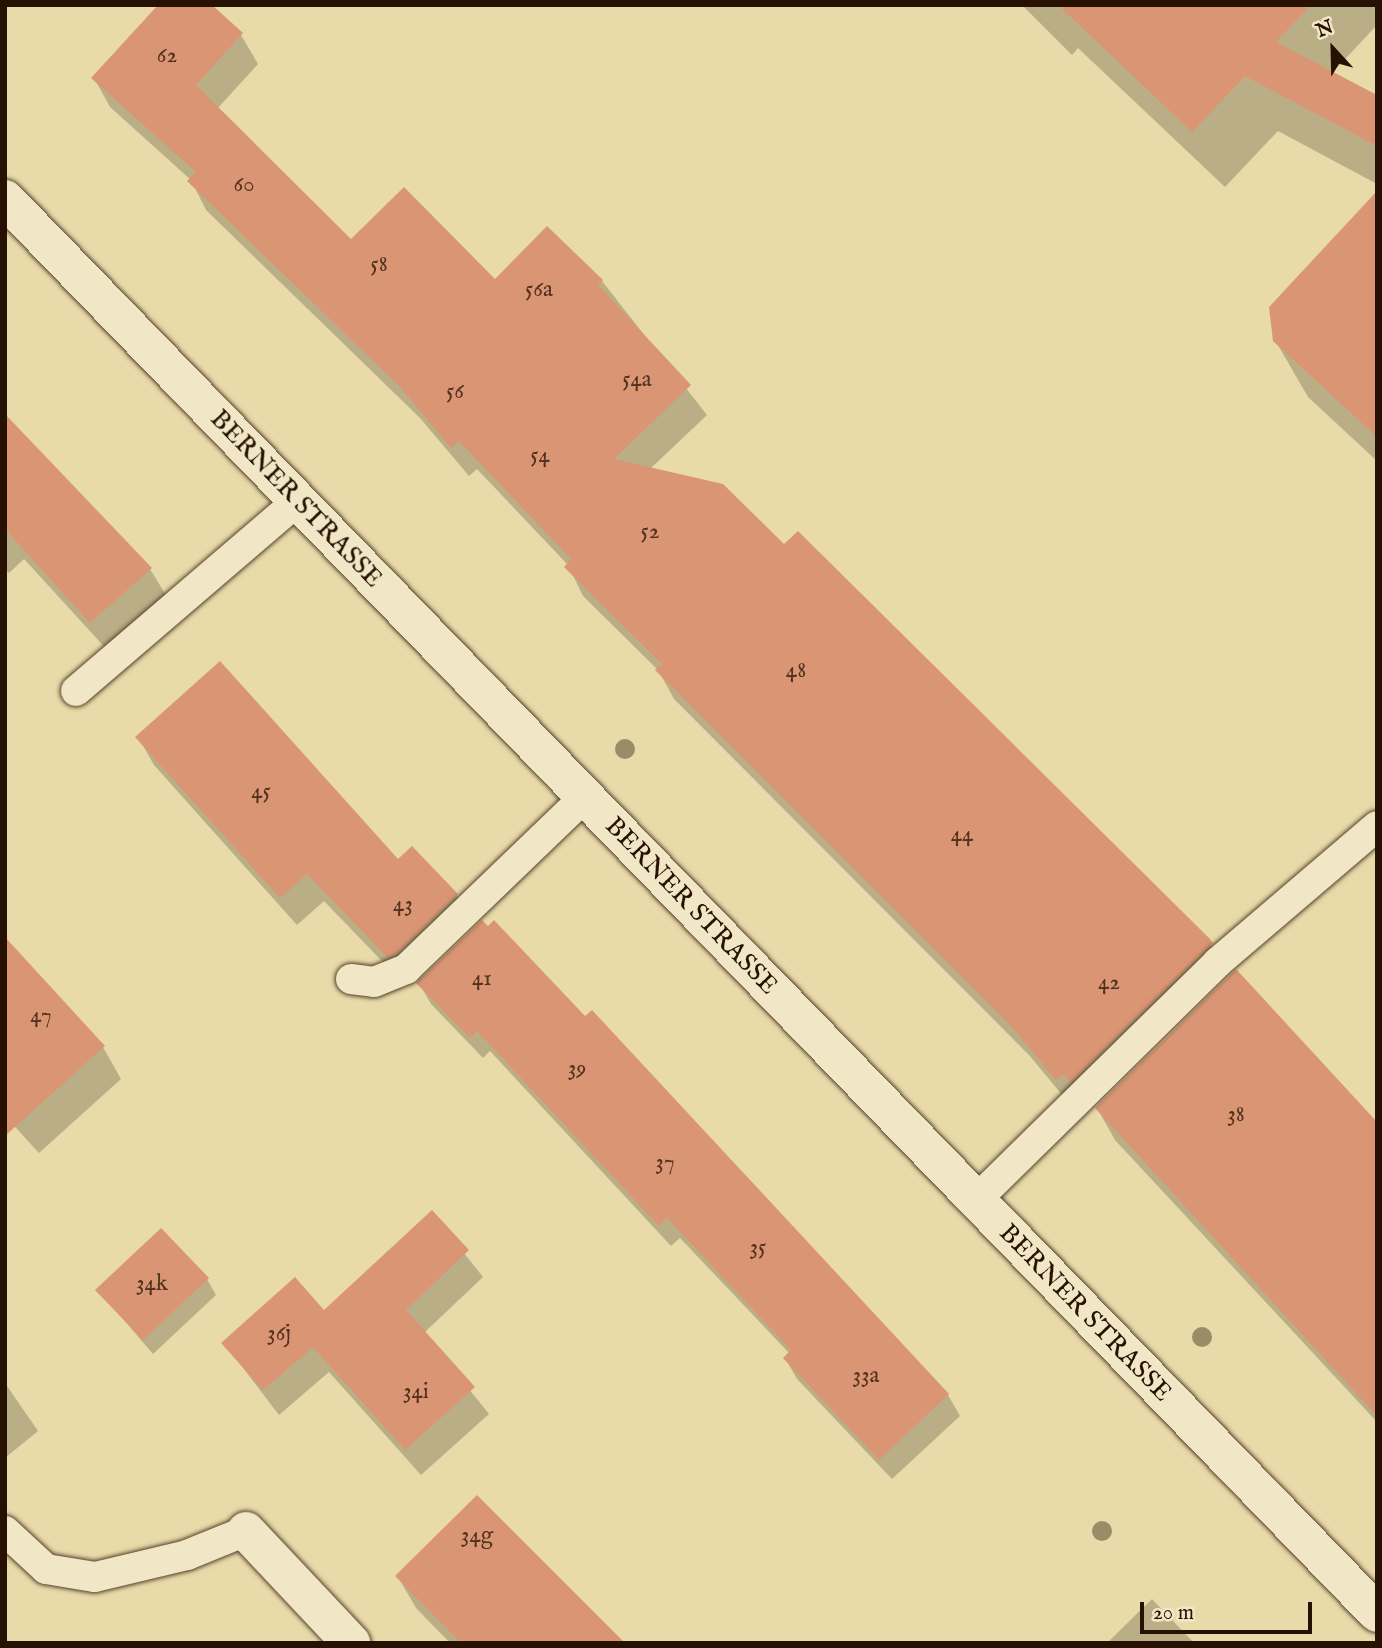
<!DOCTYPE html>
<html>
<head>
<meta charset="utf-8">
<style>
	body { margin:0 }
	#map { position:relative; width:1382px; height:1648px; overflow:hidden; background:#e9daa9; font-family:"IM FELL English",serif }
	div>[style] { position:absolute }
	.shadow>* { inset:0; background:#0003 }
	.building>* { inset:0; background:#da9674 }
	.roads { filter:drop-shadow(0 0 2px #57432c) drop-shadow(0 0 2px #57432c) }
	.service>* { height:30px; margin:-15px; padding:0 15px; transform-origin:15px; border-radius:15px; background:#f1e7c7 }
	.minor>* { height:38px; margin:-19px; padding:0 19px; transform-origin:19px; border-radius:19px; background:#f1e7c7 }
	.secondary>* { height:38px; margin:-19px; padding:0 19px; transform-origin:19px; border-radius:19px; background:#f1e7c7 }
	.trees>* { width:20px; height:20px; margin:-10px; border-radius:50%; background:#998d68 }
	span { translate:-50% -50%; white-space:nowrap; text-align:center; line-height:1.15; -webkit-text-stroke:5px #f1e7c7; paint-order:stroke }
	.number-label { font-size:23px; color:#53321f }
	.number-label span { -webkit-text-stroke-width:0 }
	.street-label { font-size:26px; color:#261103 }
	.frame { position:absolute; inset:0; border:7px solid #261103; pointer-events:none }
	.north { position:absolute; left:1298px; top:14px; width:70px; height:70px; -webkit-text-stroke:5px #f1e7c7; paint-order:stroke; rotate:338deg; font-size:19px; font-weight:700; line-height:28px; text-align:center; color:#261103 }
	.north::after { content:''; display:block; margin:auto; width:24px; height:32px; background:#261103; clip-path:polygon(50% 0,100% 100%,50% 72%,0 100%) }
	.scale { position:absolute; left:1140px; top:1602px; width:172px; height:32px; box-sizing:border-box; border:4px solid #261103; border-top:0; padding-left:9px; font-size:21px; line-height:24px; white-space:nowrap; color:#261103; -webkit-text-stroke:5px #f1e7c7; paint-order:stroke }
</style>
</head>
<body>
<div id="map">
	<div class="shadow">
		<div style="clip-path:polygon(1022px 5px,1377px 5px,1377px 25px,1332px 73px,1377px 97px,1377px 184px,1278px 131px,1225px 187px,1078px 48px,1072px 55px)"></div>
		<div style="clip-path:polygon(241px 35px,258px 64px,217px 109px,351px 242px,495px 282px,602px 281px,707px 415px,650px 469px,784px 547px,1211px 945px,1228px 974px,1089px 1110px,1073px 1108px,1029px 1055px,674px 699px,658px 670px,583px 596px,568px 565px,477px 469px,469px 476px,420px 418px,206px 210px,191px 180px,110px 107px,94px 78px)"></div>
		<div style="clip-path:polygon(1377px 193px,1377px 461px,1308px 397px,1275px 340px)"></div>
		<div style="clip-path:polygon(5px 416px,150px 569px,169px 600px,110px 653px,24px 559px,9px 573px,5px 569px)"></div>
		<div style="clip-path:polygon(138px 737px,398px 862px,412px 848px,457px 896px,473px 924px,405px 985px,324px 901px,297px 925px,154px 765px)"></div>
		<div style="clip-path:polygon(419px 983px,948px 1395px,960px 1416px,892px 1479px,797px 1379px,785px 1358px,790px 1354px,680px 1238px,671px 1246px,490px 1051px,483px 1058px,431px 1004px)"></div>
		<div style="clip-path:polygon(103px 1047px,121px 1079px,39px 1153px,5px 1116px)"></div>
		<div style="clip-path:polygon(1097px 1108px,1377px 1124px,1377px 1422px,1115px 1140px)"></div>
		<div style="clip-path:polygon(432px 1213px,483px 1277px,424px 1333px,489px 1414px,421px 1475px,329px 1372px,279px 1415px,224px 1343px,324px 1313px)"></div>
		<div style="clip-path:polygon(207px 1279px,216px 1295px,153px 1354px,98px 1290px)"></div>
		<div style="clip-path:polygon(5px 1383px,38px 1431px,5px 1458px)"></div>
		<div style="clip-path:polygon(398px 1577px,622px 1643px,450px 1643px,416px 1608px)"></div>
		<div style="clip-path:polygon(1152px 1599px,1194px 1643px,1107px 1643px)"></div>
	</div>
	<div class="building">
		<div style="clip-path:polygon(158px 5px,212px 5px,243px 33px,196px 85px,351px 239px,404px 187px,495px 279px,547px 226px,603px 280px,598px 285px,691px 385px,614px 459px,723px 484px,784px 544px,798px 531px,1209px 938px,1213px 943px,1071px 1082px,1063px 1074px,1056px 1080px,1011px 1026px,655px 670px,662px 664px,564px 567px,571px 559px,459px 441px,451px 448px,401px 388px,187px 181px,196px 172px,91px 78px)"></div>
		<div style="clip-path:polygon(1058px 5px,1311px 5px,1276px 42px,1377px 95px,1377px 146px,1245px 76px,1192px 132px)"></div>
		<div style="clip-path:polygon(1377px 191px,1377px 437px,1273px 341px,1269px 307px)"></div>
		<div style="clip-path:polygon(5px 414px,152px 568px,90px 623px,5px 529px)"></div>
		<div style="clip-path:polygon(220px 661px,398px 859px,412px 846px,458px 894px,396px 954px,388px 958px,307px 874px,280px 898px,135px 737px)"></div>
		<div style="clip-path:polygon(482px 920px,488px 926px,494px 920px,585px 1016px,592px 1010px,949px 1394px,879px 1460px,783px 1358px,791px 1350px,667px 1218px,659px 1226px,477px 1031px,470px 1038px,416px 983px)"></div>
		<div style="clip-path:polygon(5px 937px,105px 1046px,5px 1136px)"></div>
		<div style="clip-path:polygon(1236px 969px,1377px 1122px,1377px 1416px,1095px 1108px)"></div>
		<div style="clip-path:polygon(432px 1210px,469px 1250px,406px 1310px,475px 1387px,405px 1450px,313px 1347px,263px 1390px,221px 1343px,295px 1277px,324px 1310px)"></div>
		<div style="clip-path:polygon(161px 1228px,209px 1278px,143px 1340px,95px 1290px)"></div>
		<div style="clip-path:polygon(477px 1495px,625px 1643px,461px 1643px,395px 1576px)"></div>
	</div>
	<div class="roads">
		<div class="service">
			<div style="left:76px;top:691px;width:292px;rotate:-40.6deg"></div>
			<div style="left:351px;top:979px;width:23px;rotate:7deg"></div>
			<div style="left:374px;top:982px;width:35px;rotate:-22deg"></div>
			<div style="left:406px;top:969px;width:248px;rotate:-43.9deg"></div>
			<div style="left:975px;top:1201px;width:341px;rotate:-44.5deg"></div>
			<div style="left:1218px;top:962px;width:209px;rotate:-40.5deg"></div>
			<div style="left:5px;top:1531px;width:56px;rotate:42.8deg"></div>
			<div style="left:46px;top:1569px;width:50px;rotate:9.3deg"></div>
			<div style="left:95px;top:1577px;width:95px;rotate:-13.4deg"></div>
			<div style="left:187px;top:1555px;width:64px;rotate:-22.1deg"></div>
		</div>
		<div class="minor">
			<div style="left:246px;top:1531px;width:154px;rotate:46.8deg"></div>
		</div>
		<div class="secondary">
			<div style="left:5px;top:199px;width:1970px;rotate:45.86deg"></div>
		</div>
	</div>
	<div class="trees">
		<div style="left:625px;top:749px"></div>
		<div style="left:1202px;top:1337px"></div>
		<div style="left:1102px;top:1531px"></div>
	</div>
	<div class="number-label">
		<span style="left:167px;top:56px">62</span>
		<span style="left:244px;top:185px">60</span>
		<span style="left:379px;top:265px">58</span>
		<span style="left:539px;top:290px">56a</span>
		<span style="left:637px;top:380px">54a</span>
		<span style="left:455px;top:392px">56</span>
		<span style="left:540px;top:456px">54</span>
		<span style="left:650px;top:532px">52</span>
		<span style="left:796px;top:671px">48</span>
		<span style="left:261px;top:792px">45</span>
		<span style="left:962px;top:835px">44</span>
		<span style="left:403px;top:905px">43</span>
		<span style="left:482px;top:979px">41</span>
		<span style="left:1109px;top:983px">42</span>
		<span style="left:41px;top:1016px">47</span>
		<span style="left:577px;top:1069px">39</span>
		<span style="left:1236px;top:1115px">38</span>
		<span style="left:665px;top:1163px">37</span>
		<span style="left:758px;top:1248px">35</span>
		<span style="left:152px;top:1284px">34k</span>
		<span style="left:279px;top:1334px">36j</span>
		<span style="left:866px;top:1376px">33a</span>
		<span style="left:416px;top:1392px">34i</span>
		<span style="left:477px;top:1536px">34g</span>
	</div>
	<div class="street-label">
		<span style="left:296px;top:499px;rotate:46deg">BERNER STRASSE</span>
		<span style="left:691px;top:906px;rotate:46deg">BERNER STRASSE</span>
		<span style="left:1085px;top:1313px;rotate:46deg">BERNER STRASSE</span>
	</div>
	<div class="frame"></div>
	<div class="north">N</div>
	<div class="scale">20 m</div>
</div>
</body>
</html>
